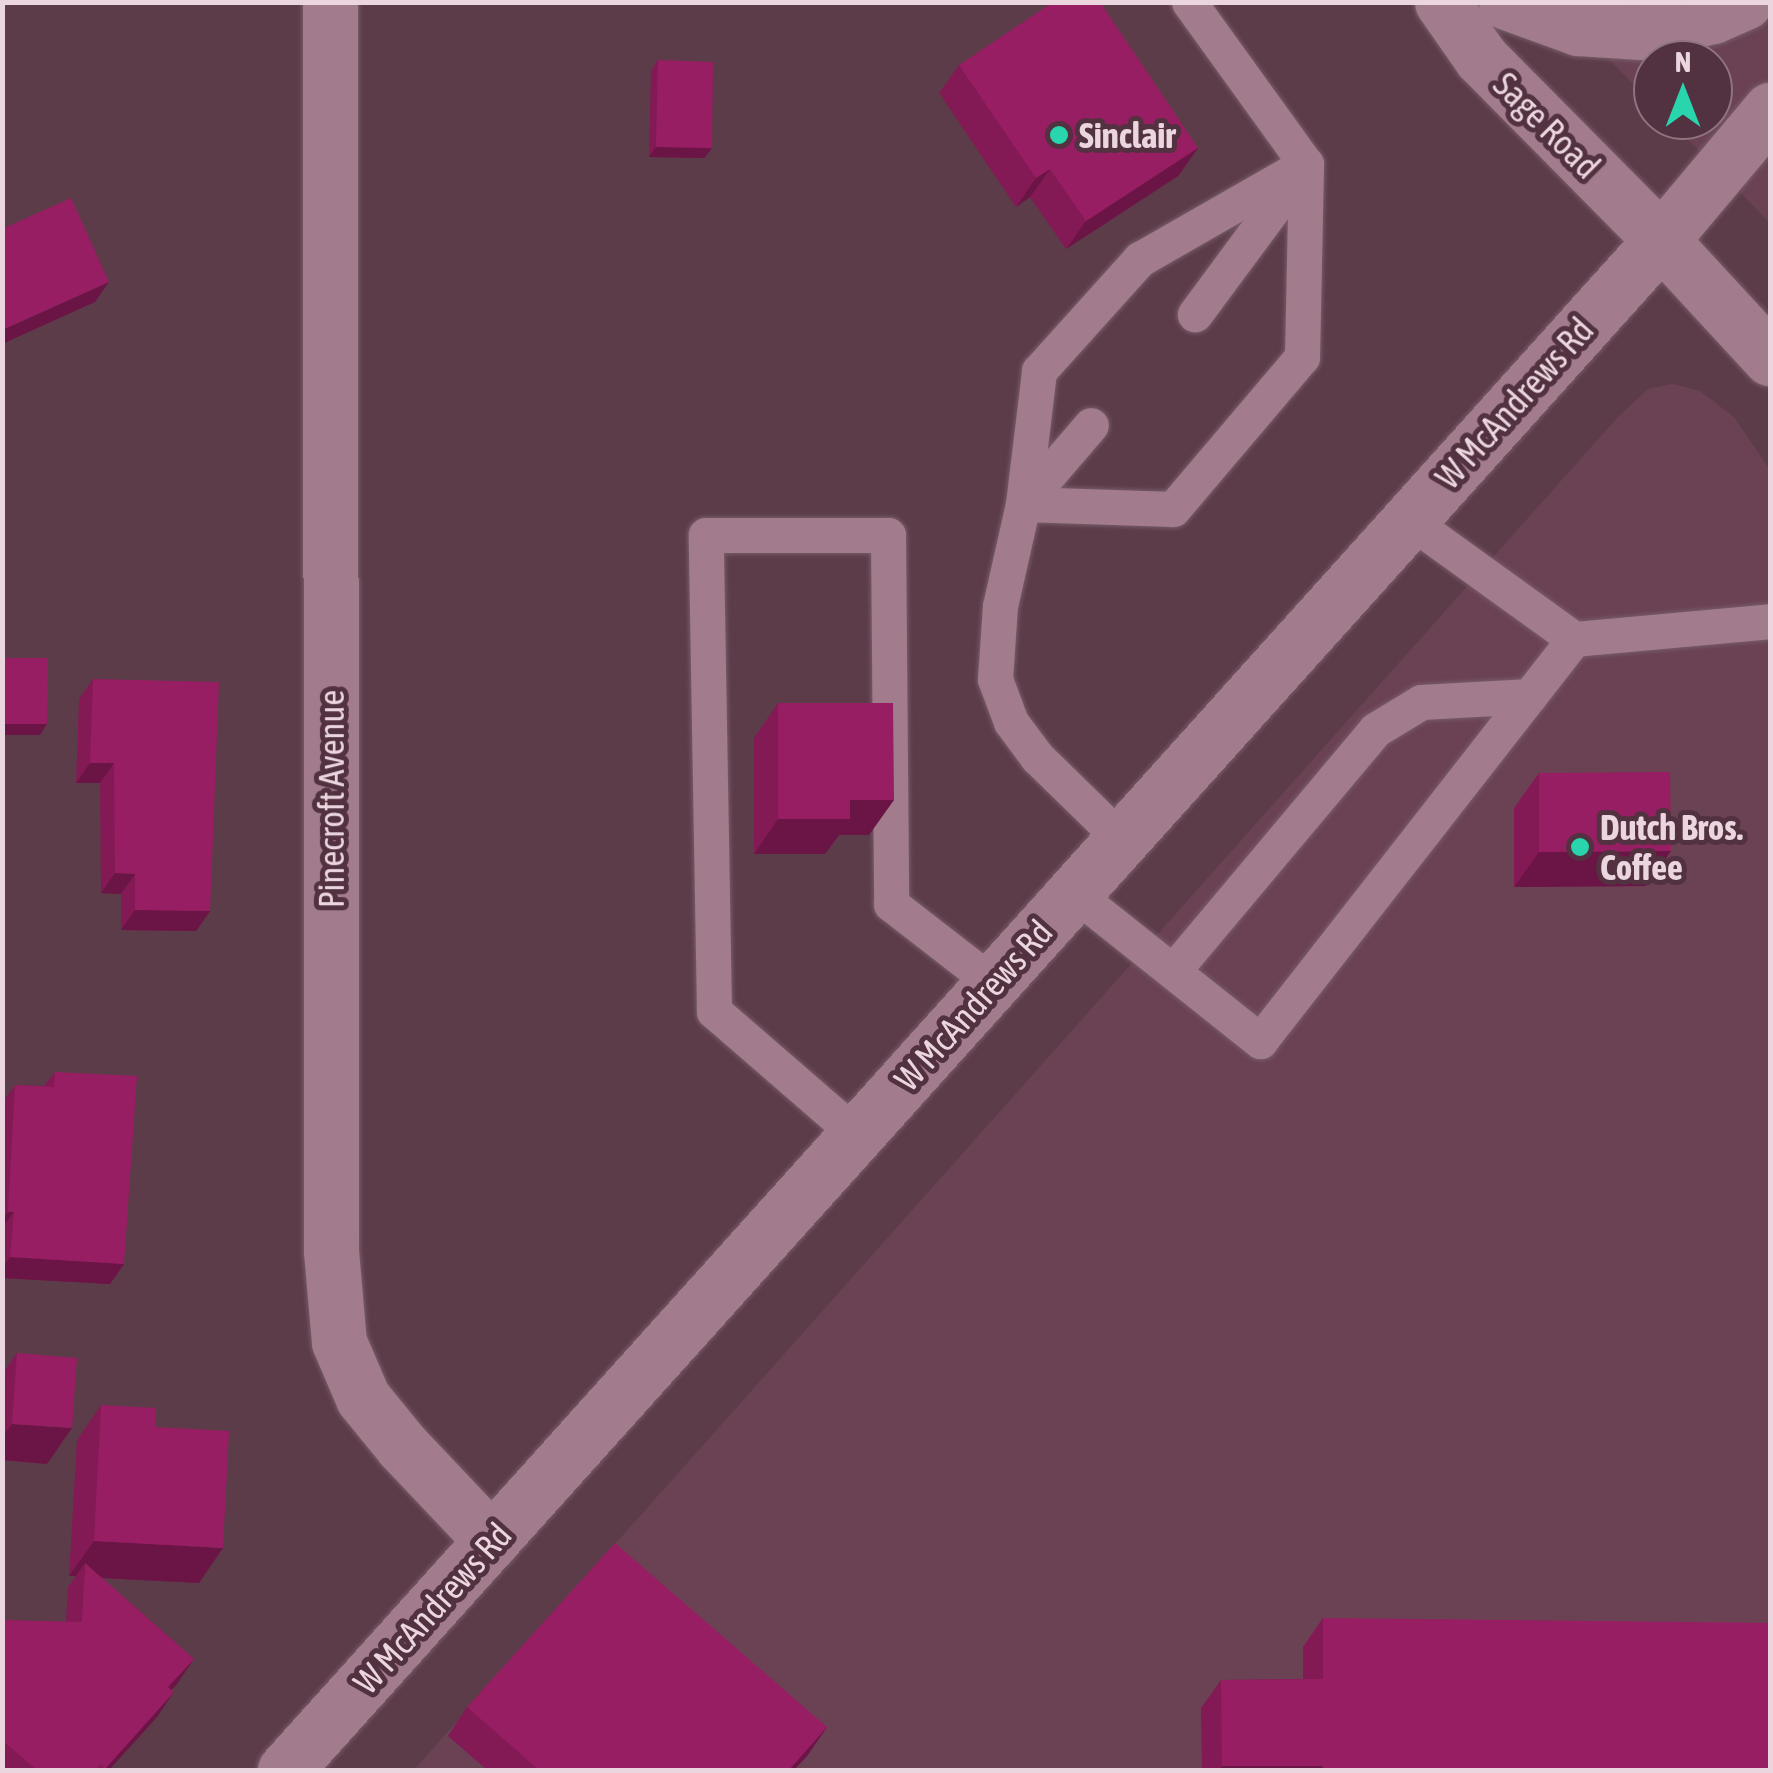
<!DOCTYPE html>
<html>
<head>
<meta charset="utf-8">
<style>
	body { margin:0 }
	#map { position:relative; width:1773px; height:1773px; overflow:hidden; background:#5d3c4a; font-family:"Asap Condensed",sans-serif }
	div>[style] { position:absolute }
	.built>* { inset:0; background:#6b4254 }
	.roads { filter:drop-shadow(0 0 2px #775c68) drop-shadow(0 0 2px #775c68) }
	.service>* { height:35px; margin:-17.5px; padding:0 17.5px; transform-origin:17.5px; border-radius:17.5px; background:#a27c8c }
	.minor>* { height:55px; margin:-27.5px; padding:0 27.5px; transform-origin:27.5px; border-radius:27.5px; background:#a27c8c }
	.tertiary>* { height:55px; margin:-27.5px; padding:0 27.5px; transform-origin:27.5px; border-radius:27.5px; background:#a27c8c }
	.secondary>* { height:55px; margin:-27.5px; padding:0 27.5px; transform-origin:27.5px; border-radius:27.5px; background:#a27c8c }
	.wall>* { inset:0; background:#831a55 }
	.shaded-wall>* { inset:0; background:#6a1545 }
	.building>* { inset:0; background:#981e63 }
	.dots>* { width:28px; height:28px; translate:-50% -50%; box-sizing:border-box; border:5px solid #523140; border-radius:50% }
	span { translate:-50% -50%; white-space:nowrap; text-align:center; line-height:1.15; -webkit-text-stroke:10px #523140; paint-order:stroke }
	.street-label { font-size:35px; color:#ebd6df }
	.poi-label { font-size:35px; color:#ebd6df; font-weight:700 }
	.left { translate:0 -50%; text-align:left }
	.frame { position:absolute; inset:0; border:5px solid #ebd6df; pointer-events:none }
	.north { position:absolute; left:1633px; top:40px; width:100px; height:100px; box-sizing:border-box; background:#523140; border:2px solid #8f7380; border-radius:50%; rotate:0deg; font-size:28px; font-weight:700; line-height:40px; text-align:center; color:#ebd6df }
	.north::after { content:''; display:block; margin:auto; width:35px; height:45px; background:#29d5ac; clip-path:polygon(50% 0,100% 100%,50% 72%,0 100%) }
</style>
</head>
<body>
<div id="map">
	<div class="built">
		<div style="clip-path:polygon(1553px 3px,1770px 3px,1770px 223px,1669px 120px,1713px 120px,1713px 60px,1653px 60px,1653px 104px)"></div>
		<div style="clip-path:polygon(1673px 384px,1700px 391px,1734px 417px,1770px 470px,1770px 1770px,414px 1770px,1617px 418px,1648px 389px)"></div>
	</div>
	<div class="roads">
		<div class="service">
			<div style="left:1189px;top:2px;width:200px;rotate:54.2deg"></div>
			<div style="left:1306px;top:164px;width:187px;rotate:126.5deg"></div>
			<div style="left:1023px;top:504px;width:150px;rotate:1.9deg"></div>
			<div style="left:1173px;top:509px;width:199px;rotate:-49.7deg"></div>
			<div style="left:1302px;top:357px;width:193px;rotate:-88.8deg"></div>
			<div style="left:1023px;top:504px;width:104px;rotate:-49.3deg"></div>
			<div style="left:1409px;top:520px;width:203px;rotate:35.8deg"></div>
			<div style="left:1574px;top:639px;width:197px;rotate:-5.2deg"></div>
			<div style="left:1122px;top:840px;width:119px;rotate:-135.7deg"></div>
			<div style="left:1037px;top:757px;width:44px;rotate:-126.6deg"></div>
			<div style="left:1011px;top:722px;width:46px;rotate:-110.4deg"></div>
			<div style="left:995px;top:679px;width:73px;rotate:-86.1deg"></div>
			<div style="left:1000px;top:606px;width:105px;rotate:-77.3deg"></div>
			<div style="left:1023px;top:504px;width:134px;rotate:-83.1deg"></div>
			<div style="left:1039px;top:371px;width:151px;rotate:-48deg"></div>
			<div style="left:1140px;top:259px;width:191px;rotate:-29.8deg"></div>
			<div style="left:1074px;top:893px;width:238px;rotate:38.5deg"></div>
			<div style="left:1260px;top:1041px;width:510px;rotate:-52.01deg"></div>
			<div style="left:1173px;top:971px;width:314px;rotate:-50deg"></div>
			<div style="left:1375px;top:730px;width:54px;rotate:-31.3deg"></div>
			<div style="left:1421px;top:702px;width:109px;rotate:-3.2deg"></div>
			<div style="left:857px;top:1135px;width:189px;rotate:-139.1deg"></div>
			<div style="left:714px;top:1011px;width:476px;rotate:-91deg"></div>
			<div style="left:706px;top:535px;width:182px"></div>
			<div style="left:888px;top:535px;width:369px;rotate:89.5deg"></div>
			<div style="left:891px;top:904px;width:129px;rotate:37.8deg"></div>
		</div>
		<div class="minor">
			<div style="left:330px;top:2px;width:1249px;rotate:89.95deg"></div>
			<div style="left:331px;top:1251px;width:91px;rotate:85deg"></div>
			<div style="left:339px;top:1342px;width:61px;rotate:66.8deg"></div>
			<div style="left:363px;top:1398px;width:63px;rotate:50.8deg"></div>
			<div style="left:403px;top:1447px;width:129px;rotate:46.6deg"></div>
		</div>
		<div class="tertiary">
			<div style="left:1661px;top:240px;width:161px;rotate:47.3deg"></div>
		</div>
		<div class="secondary">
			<div style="left:1442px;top:2px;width:68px;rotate:55.1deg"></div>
			<div style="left:1481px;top:58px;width:256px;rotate:45.3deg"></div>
			<div style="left:1506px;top:2px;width:77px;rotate:19.9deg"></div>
			<div style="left:1578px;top:28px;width:63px;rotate:3.6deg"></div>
			<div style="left:1641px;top:32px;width:74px;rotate:-12.5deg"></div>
			<div style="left:1713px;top:16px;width:35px;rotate:-24deg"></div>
			<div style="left:285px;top:1770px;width:2058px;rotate:-48.03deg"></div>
			<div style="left:1661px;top:240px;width:170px;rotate:-50deg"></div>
		</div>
	</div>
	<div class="wall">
		<div style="clip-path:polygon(658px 60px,712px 148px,704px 158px,649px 157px,651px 71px)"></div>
		<div style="clip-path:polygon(959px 65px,1198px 148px,1178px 176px,1066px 249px,1030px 197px,1016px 207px,939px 93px)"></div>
		<div style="clip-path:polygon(93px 679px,210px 911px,196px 931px,121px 930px,121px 894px,101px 893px,100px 783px,76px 783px,79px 699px)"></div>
		<div style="clip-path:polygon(778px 703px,869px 835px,839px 835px,825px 854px,754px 854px,754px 738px)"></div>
		<div style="clip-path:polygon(1539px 773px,1646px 886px,1514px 887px,1514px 808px)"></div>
		<div style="clip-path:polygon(55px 1072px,124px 1264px,110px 1284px,2px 1278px,2px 1103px,15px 1085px,44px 1086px)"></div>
		<div style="clip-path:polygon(17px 1353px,47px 1464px,2px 1460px,2px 1374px)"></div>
		<div style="clip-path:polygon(101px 1405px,155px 1427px,199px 1583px,102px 1578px,194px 1659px,171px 1690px,157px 1717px,109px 1770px,2px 1770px,2px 1620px,66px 1622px,68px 1587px,76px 1576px,69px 1576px,77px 1440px)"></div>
		<div style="clip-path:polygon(1323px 1618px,1770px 1770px,1202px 1770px,1201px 1708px,1221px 1680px,1303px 1679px,1303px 1647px)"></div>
		<div style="clip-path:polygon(467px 1707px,827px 1727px,807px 1756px,794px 1770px,487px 1770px,448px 1736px)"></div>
	</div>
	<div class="shaded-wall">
		<div style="clip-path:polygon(656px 147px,712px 148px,704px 158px,649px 157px)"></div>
		<div style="clip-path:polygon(1198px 148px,1178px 176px,1066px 249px,1086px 221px)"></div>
		<div style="clip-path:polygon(1050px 169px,1030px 197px,1016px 207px,1036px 178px)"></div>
		<div style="clip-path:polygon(109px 282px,95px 302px,2px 344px,2px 330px)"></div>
		<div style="clip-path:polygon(2px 724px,47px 724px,40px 735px,2px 735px)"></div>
		<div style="clip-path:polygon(90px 763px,114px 763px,100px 783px,76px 783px)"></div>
		<div style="clip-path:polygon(850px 800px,894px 800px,869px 835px,839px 835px,825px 854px,754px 854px,778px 819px)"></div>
		<div style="clip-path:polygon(1671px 851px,1646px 886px,1514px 887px,1539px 852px)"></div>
		<div style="clip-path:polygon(115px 873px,135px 874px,121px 894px,101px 893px)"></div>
		<div style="clip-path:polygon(135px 910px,210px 911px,196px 931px,121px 930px)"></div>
		<div style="clip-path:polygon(8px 1212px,14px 1212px,2px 1228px,2px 1219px)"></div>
		<div style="clip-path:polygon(10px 1257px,124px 1264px,110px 1284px,2px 1278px,2px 1268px)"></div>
		<div style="clip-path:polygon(12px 1424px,72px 1428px,47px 1464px,2px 1460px,2px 1437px)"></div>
		<div style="clip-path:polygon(94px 1541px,223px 1548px,199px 1583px,84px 1577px,85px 1563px,76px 1576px,69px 1576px)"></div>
		<div style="clip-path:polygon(194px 1659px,177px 1684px,151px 1712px,168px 1687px)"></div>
		<div style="clip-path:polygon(174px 1692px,157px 1717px,109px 1770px,104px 1770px)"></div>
		<div style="clip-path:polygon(827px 1727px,807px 1756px,794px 1770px,789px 1770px)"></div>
		<div style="clip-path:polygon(1222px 1766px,1323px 1766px,1320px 1770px,1219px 1770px)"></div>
	</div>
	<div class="building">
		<div style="clip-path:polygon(1053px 2px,1100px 2px,1198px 148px,1086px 221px,1050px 169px,1036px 178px,959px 65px)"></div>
		<div style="clip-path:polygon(658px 60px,713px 62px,712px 148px,656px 147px)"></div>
		<div style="clip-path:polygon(71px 198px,109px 282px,2px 330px,2px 229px)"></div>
		<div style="clip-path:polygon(2px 658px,48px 658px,47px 724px,2px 724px)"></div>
		<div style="clip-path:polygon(93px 679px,219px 682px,210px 911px,135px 910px,135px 874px,115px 873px,114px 763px,90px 763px)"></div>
		<div style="clip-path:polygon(778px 703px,893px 703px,894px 800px,850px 800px,850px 819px,778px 819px)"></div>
		<div style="clip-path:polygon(1670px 772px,1671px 851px,1539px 852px,1539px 773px)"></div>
		<div style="clip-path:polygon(55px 1072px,137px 1076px,124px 1264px,10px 1257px,14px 1212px,8px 1212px,15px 1085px,54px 1087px)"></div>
		<div style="clip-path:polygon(17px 1353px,77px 1358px,72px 1428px,12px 1424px)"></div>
		<div style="clip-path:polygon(101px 1405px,156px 1408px,155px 1427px,229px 1431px,223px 1548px,94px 1541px)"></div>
		<div style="clip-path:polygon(615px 1543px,827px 1727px,789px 1770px,539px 1770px,467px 1707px)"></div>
		<div style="clip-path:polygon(85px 1563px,194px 1659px,168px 1687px,174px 1692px,105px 1769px,101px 1764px,95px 1770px,37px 1770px,2px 1740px,2px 1620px,82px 1622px)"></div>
		<div style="clip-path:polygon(1323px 1618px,1770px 1623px,1770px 1770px,1323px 1770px,1323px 1766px,1222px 1766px,1221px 1680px,1323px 1679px)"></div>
	</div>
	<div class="dots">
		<div style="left:1059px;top:135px;background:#29d5ac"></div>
		<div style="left:1580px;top:847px;background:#29d5ac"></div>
	</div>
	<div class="street-label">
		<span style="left:1547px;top:125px;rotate:45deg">Sage Road</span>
		<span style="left:1514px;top:403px;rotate:-48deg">W McAndrews Rd</span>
		<span style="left:331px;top:799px;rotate:-90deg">Pinecroft Avenue</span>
		<span style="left:973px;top:1005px;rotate:-48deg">W McAndrews Rd</span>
		<span style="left:432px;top:1608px;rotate:-48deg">W McAndrews Rd</span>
	</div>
	<div class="poi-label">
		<span class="left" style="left:1079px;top:135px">Sinclair</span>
		<span class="left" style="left:1600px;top:847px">Dutch Bros.<br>Coffee</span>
	</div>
	<div class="frame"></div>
	<div class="north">N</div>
</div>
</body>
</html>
